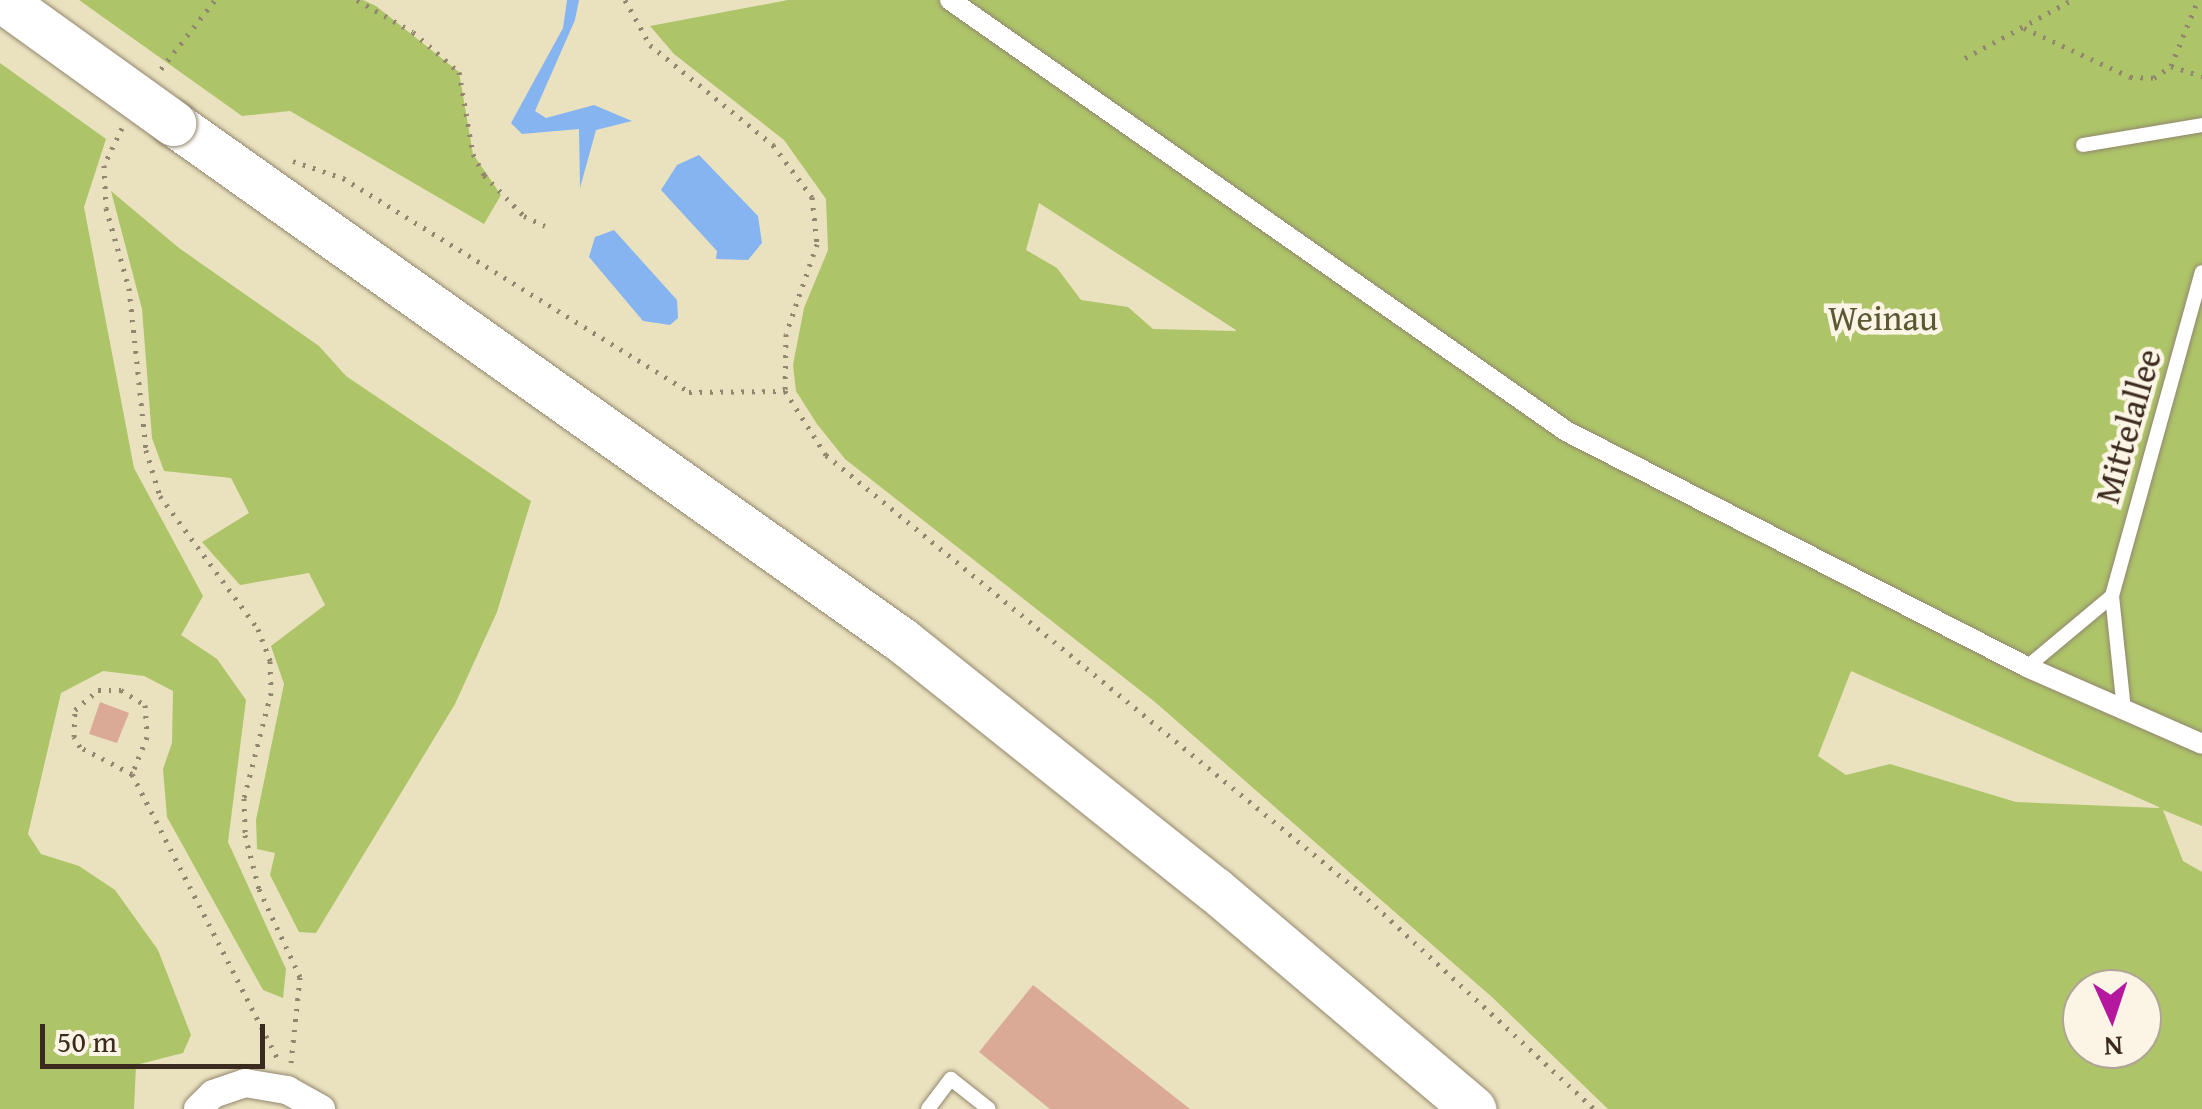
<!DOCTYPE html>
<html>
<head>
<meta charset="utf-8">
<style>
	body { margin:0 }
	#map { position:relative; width:2202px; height:1109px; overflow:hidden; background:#eae2bf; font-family:"Gentium Book Plus",serif }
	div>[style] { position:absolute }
	.green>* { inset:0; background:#adc469 }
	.water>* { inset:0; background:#85b4f0 }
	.building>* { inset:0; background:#dbaa96 }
	.path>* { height:5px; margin-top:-2.5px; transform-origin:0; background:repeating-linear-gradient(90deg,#92866e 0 2.5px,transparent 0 10.5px) }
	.roads { filter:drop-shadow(0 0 2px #92866e) drop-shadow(0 0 2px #92866e) }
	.service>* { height:14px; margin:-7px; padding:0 7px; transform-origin:7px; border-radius:7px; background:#fff }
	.pedestrian>* { height:20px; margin:-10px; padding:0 10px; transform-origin:10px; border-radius:10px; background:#fff }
	.minor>* { height:28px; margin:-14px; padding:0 14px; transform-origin:14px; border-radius:14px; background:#fff }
	.trunk>* { height:45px; margin:-22.5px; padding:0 22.5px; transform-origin:22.5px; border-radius:22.5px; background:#fff }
	.bridges { filter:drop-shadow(0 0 2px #92866e) drop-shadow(0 0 2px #92866e) }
	.trunk-bridge>* { height:45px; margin:-22.5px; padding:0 22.5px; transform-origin:22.5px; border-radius:22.5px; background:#fff }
	span { translate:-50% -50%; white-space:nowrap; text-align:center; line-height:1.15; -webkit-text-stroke:9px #fcf5e5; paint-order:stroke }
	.park-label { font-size:35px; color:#5d5834 }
	.street-label { font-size:35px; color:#3b2a1e }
	.north { position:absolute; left:2062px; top:969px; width:100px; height:100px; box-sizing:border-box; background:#fcf5e5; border:2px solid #afa495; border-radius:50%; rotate:177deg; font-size:28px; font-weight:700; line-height:40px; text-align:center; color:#3b2a1e }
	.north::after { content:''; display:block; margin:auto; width:35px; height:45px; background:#b5179e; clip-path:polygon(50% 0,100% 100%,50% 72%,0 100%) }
	.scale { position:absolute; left:40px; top:1024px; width:225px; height:45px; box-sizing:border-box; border:5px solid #3b2a1e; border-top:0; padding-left:12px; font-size:30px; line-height:35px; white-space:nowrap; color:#3b2a1e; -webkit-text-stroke:8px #fcf5e5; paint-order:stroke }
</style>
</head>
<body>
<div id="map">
	<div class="green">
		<div style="clip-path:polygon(79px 0,363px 0,376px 6px,459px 72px,473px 154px,501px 195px,484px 224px,290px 111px,242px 116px)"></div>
		<div style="clip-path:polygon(evenodd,788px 0,2202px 0,2202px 826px,2163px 810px,2183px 861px,2202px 872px,2202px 1109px,1608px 1109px,1493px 998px,1155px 702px,845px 459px,817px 424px,796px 391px,793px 365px,804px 308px,828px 250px,826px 199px,784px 140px,674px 54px,650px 26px,788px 0,1039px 203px,1236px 330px,1236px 331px,1153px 329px,1128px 307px,1081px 300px,1057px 268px,1026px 250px,1039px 203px,788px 0,1851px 671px,2159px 807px,2159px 808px,2016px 802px,1890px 764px,1846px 775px,1818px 756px,1851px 671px,788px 0,2082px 989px,2142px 989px,2142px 1049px,2082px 1049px,2082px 989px)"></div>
		<div style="clip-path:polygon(0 63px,106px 139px,84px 207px,134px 468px,203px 596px,181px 635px,217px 659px,246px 700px,228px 842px,286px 969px,283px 998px,263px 990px,167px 817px,163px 769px,172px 743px,173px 691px,144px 676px,103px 671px,61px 693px,28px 834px,41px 854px,79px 866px,115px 890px,158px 950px,191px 1035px,183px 1053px,136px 1065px,134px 1109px,0 1109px)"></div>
		<div style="clip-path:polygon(111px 191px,179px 248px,319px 346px,346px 376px,531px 501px,497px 612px,455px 704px,316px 933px,299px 932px,270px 875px,275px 853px,257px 849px,256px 820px,284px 684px,271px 646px,325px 605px,309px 573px,240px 585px,202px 542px,249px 513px,231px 478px,164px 471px,152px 438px,142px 309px)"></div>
	</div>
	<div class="water">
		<div style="clip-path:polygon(567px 0,579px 0,575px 20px,535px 111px,546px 118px,594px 105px,632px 121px,596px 130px,580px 188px,579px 129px,522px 134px,511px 123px,563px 28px)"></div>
		<div style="clip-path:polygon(699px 155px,758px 216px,762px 243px,748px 260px,716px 259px,717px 251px,661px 190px,677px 165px)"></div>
		<div style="clip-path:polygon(614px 230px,677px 300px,678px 318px,670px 325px,643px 321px,589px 257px,595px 237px)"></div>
	</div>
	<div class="building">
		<div style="clip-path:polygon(100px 702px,129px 713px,117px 743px,89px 734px)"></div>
		<div style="clip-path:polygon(1033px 985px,1190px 1109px,1050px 1109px,979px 1052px)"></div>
	</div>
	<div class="path">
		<div style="left:357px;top:0;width:64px;rotate:29.7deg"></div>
		<div style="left:413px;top:32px;width:61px;rotate:41deg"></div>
		<div style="left:459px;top:72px;width:83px;rotate:80.3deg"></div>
		<div style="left:473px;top:154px;width:24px;rotate:62deg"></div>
		<div style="left:484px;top:175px;width:57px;rotate:45.7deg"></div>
		<div style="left:524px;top:216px;width:23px;rotate:25deg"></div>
		<div style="left:625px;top:0;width:51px;rotate:60.9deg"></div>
		<div style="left:650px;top:45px;width:159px;rotate:39.1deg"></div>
		<div style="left:773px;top:145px;width:65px;rotate:53.1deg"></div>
		<div style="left:812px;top:197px;width:47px;rotate:83.9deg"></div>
		<div style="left:817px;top:244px;width:95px;rotate:109deg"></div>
		<div style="left:786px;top:334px;width:57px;rotate:91deg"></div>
		<div style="left:785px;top:391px;width:76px;rotate:57.4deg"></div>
		<div style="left:826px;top:455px;width:690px;rotate:39.3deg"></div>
		<div style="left:1360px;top:892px;width:319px;rotate:42.8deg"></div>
		<div style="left:2024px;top:28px;width:117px;rotate:24.8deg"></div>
		<div style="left:2130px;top:77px;width:24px;rotate:2deg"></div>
		<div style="left:2154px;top:78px;width:21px;rotate:-35deg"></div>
		<div style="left:2171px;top:66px;width:71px;rotate:-67.8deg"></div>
		<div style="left:1965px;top:58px;width:122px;rotate:-28.5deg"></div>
		<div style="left:2171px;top:66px;width:33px;rotate:18deg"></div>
		<div style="left:161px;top:69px;width:88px;rotate:-52deg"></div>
		<div style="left:122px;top:128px;width:41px;rotate:115.9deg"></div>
		<div style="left:104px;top:165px;width:43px;rotate:87.3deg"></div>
		<div style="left:106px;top:208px;width:83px;rotate:74deg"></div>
		<div style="left:129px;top:288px;width:163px;rotate:84deg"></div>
		<div style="left:146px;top:450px;width:48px;rotate:73.1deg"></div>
		<div style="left:160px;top:496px;width:165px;rotate:53.6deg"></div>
		<div style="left:258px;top:629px;width:34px;rotate:69deg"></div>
		<div style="left:270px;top:661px;width:32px;rotate:88deg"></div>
		<div style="left:271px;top:693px;width:108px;rotate:104.4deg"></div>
		<div style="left:244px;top:798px;width:37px;rotate:88deg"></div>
		<div style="left:245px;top:835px;width:56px;rotate:75.5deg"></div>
		<div style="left:259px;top:889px;width:97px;rotate:65deg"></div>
		<div style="left:300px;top:977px;width:86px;rotate:96deg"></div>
		<div style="left:293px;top:161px;width:53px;rotate:18.8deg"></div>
		<div style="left:343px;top:178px;width:407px;rotate:31.7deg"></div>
		<div style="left:689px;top:392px;width:96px;rotate:-0.6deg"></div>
		<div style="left:132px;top:774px;width:59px;rotate:-152.6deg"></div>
		<div style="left:80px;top:747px;width:12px;rotate:-121deg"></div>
		<div style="left:74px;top:737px;width:27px;rotate:-88deg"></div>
		<div style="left:75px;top:710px;width:30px;rotate:-41deg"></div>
		<div style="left:98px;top:690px;width:23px"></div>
		<div style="left:121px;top:690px;width:28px;rotate:32deg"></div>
		<div style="left:145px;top:705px;width:32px;rotate:86deg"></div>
		<div style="left:147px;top:737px;width:40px;rotate:112deg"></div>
		<div style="left:132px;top:774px;width:325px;rotate:62.9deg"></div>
	</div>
	<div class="roads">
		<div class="service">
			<div style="left:2083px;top:145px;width:121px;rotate:-9.5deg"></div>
			<div style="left:2027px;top:667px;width:111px;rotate:-39.9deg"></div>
			<div style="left:2124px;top:710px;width:115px;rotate:-96deg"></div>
			<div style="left:2112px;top:596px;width:336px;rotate:-74.5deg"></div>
			<div style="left:928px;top:1109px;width:38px;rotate:-53deg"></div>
			<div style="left:951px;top:1079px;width:48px;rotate:38.3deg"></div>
		</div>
		<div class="pedestrian">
			<div style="left:950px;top:0;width:752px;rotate:34.98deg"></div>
			<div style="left:1566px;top:431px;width:518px;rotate:27.11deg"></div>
			<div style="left:2027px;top:667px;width:191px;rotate:23.7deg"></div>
		</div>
		<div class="minor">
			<div style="left:198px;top:1109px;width:21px;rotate:-45deg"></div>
			<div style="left:213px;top:1094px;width:34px;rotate:-19deg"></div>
			<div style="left:245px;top:1083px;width:43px;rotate:9.5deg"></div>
			<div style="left:287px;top:1090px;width:39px;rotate:29deg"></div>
		</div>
		<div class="trunk">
			<div style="left:173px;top:123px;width:895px;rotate:35.36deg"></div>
			<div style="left:903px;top:641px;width:398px;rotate:38.6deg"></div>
			<div style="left:1214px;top:889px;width:340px;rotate:40.3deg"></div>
		</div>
	</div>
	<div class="bridges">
		<div class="trunk-bridge">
			<div style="left:2px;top:0;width:211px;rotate:35.7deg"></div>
		</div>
	</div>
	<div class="park-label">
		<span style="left:1883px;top:318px">Weinau</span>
	</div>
	<div class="street-label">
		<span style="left:2128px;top:426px;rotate:-74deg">Mittelallee</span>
	</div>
	<div class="north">N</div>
	<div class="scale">50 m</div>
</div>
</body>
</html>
